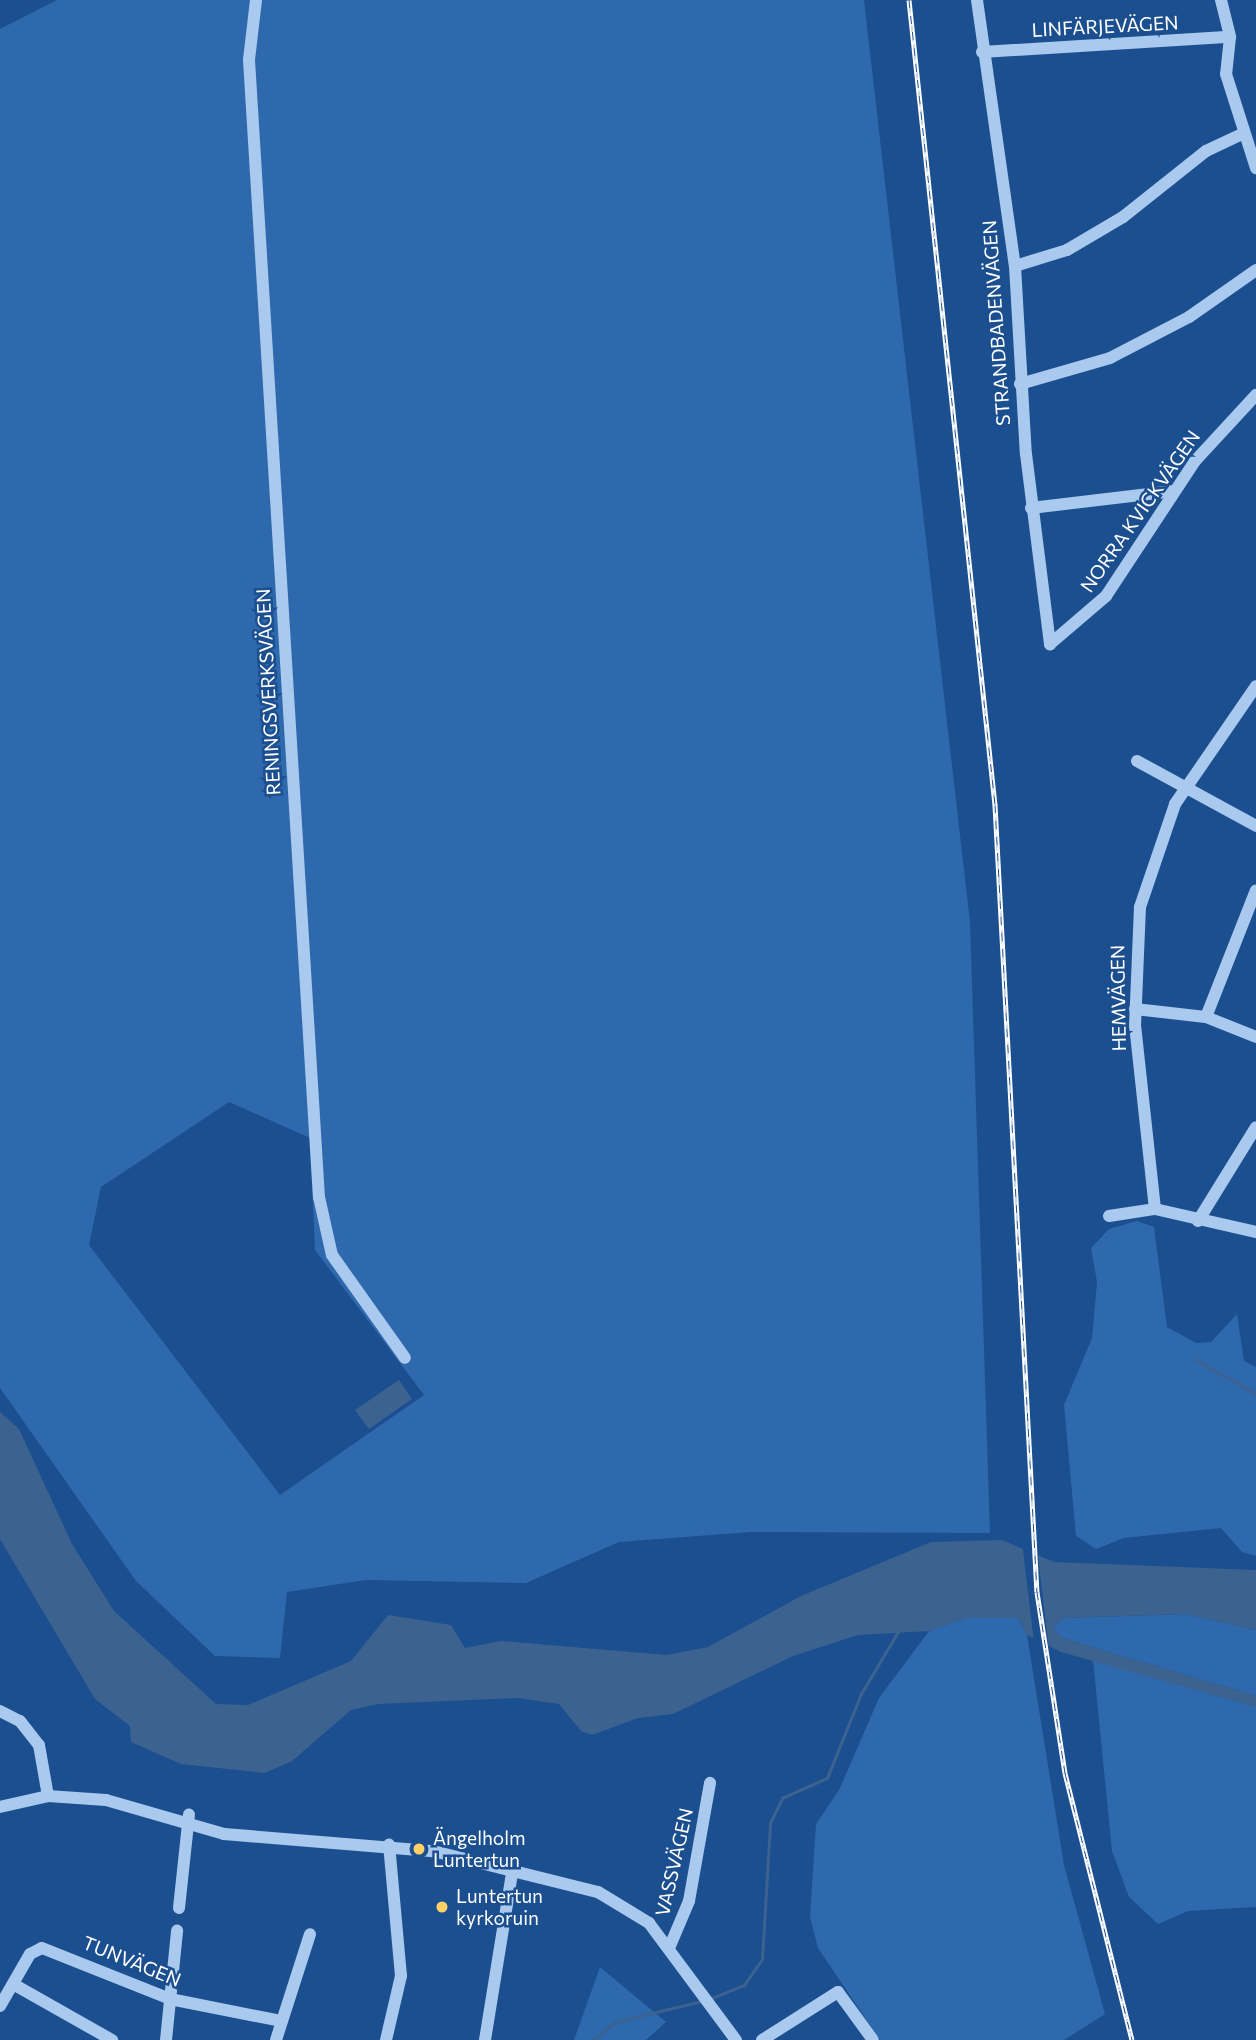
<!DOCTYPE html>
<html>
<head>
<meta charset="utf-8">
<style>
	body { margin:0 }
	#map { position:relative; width:1256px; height:2040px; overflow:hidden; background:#1b4f8f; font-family:Commissioner,sans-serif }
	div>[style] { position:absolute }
	.green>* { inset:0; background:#2e69ad }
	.water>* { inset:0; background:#3c6290 }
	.pier>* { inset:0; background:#1b4f8f }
	.stream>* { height:2.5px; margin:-1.25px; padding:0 1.25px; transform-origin:1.25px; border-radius:1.25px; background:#3c6290 }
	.minor>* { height:12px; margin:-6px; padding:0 6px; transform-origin:6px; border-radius:6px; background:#a9c9ee }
	.rail>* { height:5px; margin-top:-2.5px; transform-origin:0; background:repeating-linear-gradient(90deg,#1b4f8f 0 8px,#fff 0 16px); box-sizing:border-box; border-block:2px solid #fff }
	.dots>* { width:19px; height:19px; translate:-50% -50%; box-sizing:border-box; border:4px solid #1b4f8f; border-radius:50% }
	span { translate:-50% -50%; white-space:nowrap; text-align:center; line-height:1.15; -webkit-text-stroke:5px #1b4f8f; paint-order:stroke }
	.street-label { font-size:19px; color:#fff }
	.poi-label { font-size:19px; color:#fff }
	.left { translate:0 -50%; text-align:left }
</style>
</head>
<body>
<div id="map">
	<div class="green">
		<div style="clip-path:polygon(evenodd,57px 0,864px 0,970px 922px,990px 1533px,751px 1532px,619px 1542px,526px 1583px,366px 1580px,287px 1592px,280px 1658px,215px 1656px,136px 1581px,0 1388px,0 29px,57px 0,229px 1102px,310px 1138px,315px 1250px,424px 1395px,280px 1495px,89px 1245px,101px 1187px,229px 1102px)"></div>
		<div style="clip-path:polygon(1137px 1221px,1154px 1227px,1167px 1327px,1196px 1343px,1211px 1342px,1237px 1314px,1244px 1361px,1256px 1367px,1256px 1556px,1242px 1552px,1221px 1528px,1124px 1538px,1096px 1549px,1076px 1536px,1064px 1405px,1092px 1338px,1097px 1282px,1091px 1248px,1109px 1229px)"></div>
		<div style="clip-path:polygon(1186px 1614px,1256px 1630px,1256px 1696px,1062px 1638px,1052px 1628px,1064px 1618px)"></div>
		<div style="clip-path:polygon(965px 1618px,1018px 1618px,1027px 1635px,1064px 1865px,1105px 2014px,1064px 2040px,880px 2040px,818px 1948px,810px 1917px,816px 1824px,839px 1790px,879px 1698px,929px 1631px)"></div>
		<div style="clip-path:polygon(1093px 1660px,1256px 1707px,1256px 1907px,1188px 1911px,1158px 1924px,1129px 1897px,1112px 1851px)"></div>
		<div style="clip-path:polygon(600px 1967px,666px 2022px,646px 2040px,574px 2040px)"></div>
	</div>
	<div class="water">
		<div style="clip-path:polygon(399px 1380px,412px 1399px,369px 1429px,355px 1410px)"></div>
		<div style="clip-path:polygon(0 1412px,19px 1429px,72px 1544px,114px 1611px,216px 1704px,248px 1705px,351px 1661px,388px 1615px,451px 1625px,465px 1648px,501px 1641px,666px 1655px,708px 1647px,801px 1596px,931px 1542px,1002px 1540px,1054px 1562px,1256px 1570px,1256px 1630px,1186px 1614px,1064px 1618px,1053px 1628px,1062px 1638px,1256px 1696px,1256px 1707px,1061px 1652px,1027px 1635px,1018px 1618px,965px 1618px,929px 1631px,858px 1635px,793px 1656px,673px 1714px,638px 1718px,592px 1735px,581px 1731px,559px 1704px,518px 1698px,378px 1704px,351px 1710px,292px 1761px,265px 1773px,181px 1764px,131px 1742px,130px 1726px,95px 1699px,0 1539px)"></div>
	</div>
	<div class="pier">
		<div style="clip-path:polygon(1022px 1542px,1037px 1548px,1049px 1650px,1034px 1642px)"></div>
	</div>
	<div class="stream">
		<div style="left:1195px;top:1359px;width:70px;rotate:29.8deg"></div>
		<div style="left:712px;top:1998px;width:35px;rotate:-22deg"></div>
		<div style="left:744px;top:1985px;width:32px;rotate:-55deg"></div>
		<div style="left:762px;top:1959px;width:136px;rotate:-86.6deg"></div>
		<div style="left:770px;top:1823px;width:28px;rotate:-64deg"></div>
		<div style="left:782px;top:1798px;width:49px;rotate:-24deg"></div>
		<div style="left:827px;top:1778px;width:91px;rotate:-68deg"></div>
		<div style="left:861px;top:1694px;width:74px;rotate:-59.3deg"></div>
		<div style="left:593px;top:2040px;width:28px;rotate:-39deg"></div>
		<div style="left:615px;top:2022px;width:89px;rotate:-13.6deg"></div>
	</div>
	<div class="minor">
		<div style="left:256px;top:0;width:60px;rotate:96.7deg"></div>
		<div style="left:249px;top:60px;width:1139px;rotate:86.48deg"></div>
		<div style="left:319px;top:1197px;width:59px;rotate:77.4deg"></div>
		<div style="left:332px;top:1255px;width:126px;rotate:54.7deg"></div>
		<div style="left:977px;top:0;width:269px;rotate:81.9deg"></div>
		<div style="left:1015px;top:266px;width:188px;rotate:86.7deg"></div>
		<div style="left:1026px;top:454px;width:192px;rotate:82.8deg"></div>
		<div style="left:1050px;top:644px;width:74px;rotate:-40.6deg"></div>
		<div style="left:1106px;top:596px;width:162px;rotate:-56.6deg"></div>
		<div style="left:1195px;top:461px;width:90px;rotate:-47.3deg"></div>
		<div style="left:1221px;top:0;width:38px;rotate:76deg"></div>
		<div style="left:1230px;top:37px;width:37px;rotate:96deg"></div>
		<div style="left:1226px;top:74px;width:99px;rotate:72.3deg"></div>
		<div style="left:982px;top:52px;width:248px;rotate:-3.5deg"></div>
		<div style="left:1015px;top:266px;width:54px;rotate:-17.1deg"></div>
		<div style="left:1067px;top:250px;width:65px;rotate:-30.5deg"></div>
		<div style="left:1123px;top:217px;width:106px;rotate:-38.5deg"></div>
		<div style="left:1206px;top:151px;width:42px;rotate:-25.3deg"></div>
		<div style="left:1020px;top:384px;width:94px;rotate:-16.1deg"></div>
		<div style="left:1110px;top:358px;width:89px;rotate:-27.4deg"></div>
		<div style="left:1189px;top:317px;width:82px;rotate:-35deg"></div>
		<div style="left:1031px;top:508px;width:144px;rotate:-6.8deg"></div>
		<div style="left:1137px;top:761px;width:136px;rotate:28.6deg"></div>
		<div style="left:1135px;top:1009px;width:71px;rotate:6.4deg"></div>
		<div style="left:1206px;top:1017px;width:54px;rotate:21.8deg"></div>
		<div style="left:1206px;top:1017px;width:136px;rotate:-68.5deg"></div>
		<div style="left:1155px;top:1209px;width:184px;rotate:-96.2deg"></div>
		<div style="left:1135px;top:1026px;width:119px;rotate:-87.6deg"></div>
		<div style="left:1140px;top:907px;width:109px;rotate:-71.2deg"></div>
		<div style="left:1175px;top:804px;width:143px;rotate:-55.5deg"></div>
		<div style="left:1109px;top:1216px;width:47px;rotate:-8.7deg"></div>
		<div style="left:1155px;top:1209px;width:104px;rotate:12.8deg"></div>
		<div style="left:1198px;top:1221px;width:110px;rotate:-58.3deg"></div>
		<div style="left:0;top:1711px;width:22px;rotate:27deg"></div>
		<div style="left:20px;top:1721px;width:31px;rotate:52deg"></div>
		<div style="left:39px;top:1745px;width:52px;rotate:80deg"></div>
		<div style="left:0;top:1807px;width:49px;rotate:-12.9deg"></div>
		<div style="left:48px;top:1796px;width:58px;rotate:3.9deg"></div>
		<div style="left:106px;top:1800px;width:123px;rotate:16.1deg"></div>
		<div style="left:224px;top:1834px;width:210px;rotate:4.7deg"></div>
		<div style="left:433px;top:1851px;width:170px;rotate:14deg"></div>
		<div style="left:598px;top:1892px;width:60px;rotate:31.3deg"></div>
		<div style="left:649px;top:1923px;width:146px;rotate:53.4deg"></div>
		<div style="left:179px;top:1908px;width:94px;rotate:-83.9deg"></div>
		<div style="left:670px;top:1946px;width:49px;rotate:-67.1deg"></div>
		<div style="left:689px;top:1901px;width:120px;rotate:-79.9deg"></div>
		<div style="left:13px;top:1984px;width:114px;rotate:29.5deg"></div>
		<div style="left:0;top:2006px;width:60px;rotate:-60deg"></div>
		<div style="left:30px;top:1954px;width:13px;rotate:-27deg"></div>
		<div style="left:42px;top:1948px;width:138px;rotate:21.7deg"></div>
		<div style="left:170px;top:1999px;width:113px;rotate:11.2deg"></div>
		<div style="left:166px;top:2040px;width:110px;rotate:-84.2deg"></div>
		<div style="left:276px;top:2040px;width:111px;rotate:-72.2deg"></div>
		<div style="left:386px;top:2040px;width:66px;rotate:-76.8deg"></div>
		<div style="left:401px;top:1976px;width:132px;rotate:-95.2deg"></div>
		<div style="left:485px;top:2040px;width:174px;rotate:-80.8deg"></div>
		<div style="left:762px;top:2040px;width:90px;rotate:-32.3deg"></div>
		<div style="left:838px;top:1992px;width:59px;rotate:53.9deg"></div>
	</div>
	<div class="rail">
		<div style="left:909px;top:0;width:810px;rotate:83.9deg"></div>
		<div style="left:995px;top:805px;width:788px;rotate:86.95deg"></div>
		<div style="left:1037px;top:1592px;width:183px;rotate:81.2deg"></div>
		<div style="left:1065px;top:1773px;width:275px;rotate:75.9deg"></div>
	</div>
	<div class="dots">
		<div style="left:419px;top:1849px;background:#ffd166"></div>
		<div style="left:442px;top:1907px;background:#ffd166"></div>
	</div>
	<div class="street-label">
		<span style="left:1105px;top:26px;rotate:-3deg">LINFÄRJEVÄGEN</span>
		<span style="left:996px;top:323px;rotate:-94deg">STRANDBADENVÄGEN</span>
		<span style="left:1140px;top:511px;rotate:-55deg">NORRA KVICKVÄGEN</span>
		<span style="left:268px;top:692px;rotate:-93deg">RENINGSVERKSVÄGEN</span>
		<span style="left:1118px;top:998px;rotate:-91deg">HEMVÄGEN</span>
		<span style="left:674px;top:1862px;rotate:-77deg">VASSVÄGEN</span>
		<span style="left:132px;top:1961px;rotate:22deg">TUNVÄGEN</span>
	</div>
	<div class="poi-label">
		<span class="left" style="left:433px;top:1849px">Ängelholm<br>Luntertun</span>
		<span class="left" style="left:456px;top:1907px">Luntertun<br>kyrkoruin</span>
	</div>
</div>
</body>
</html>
